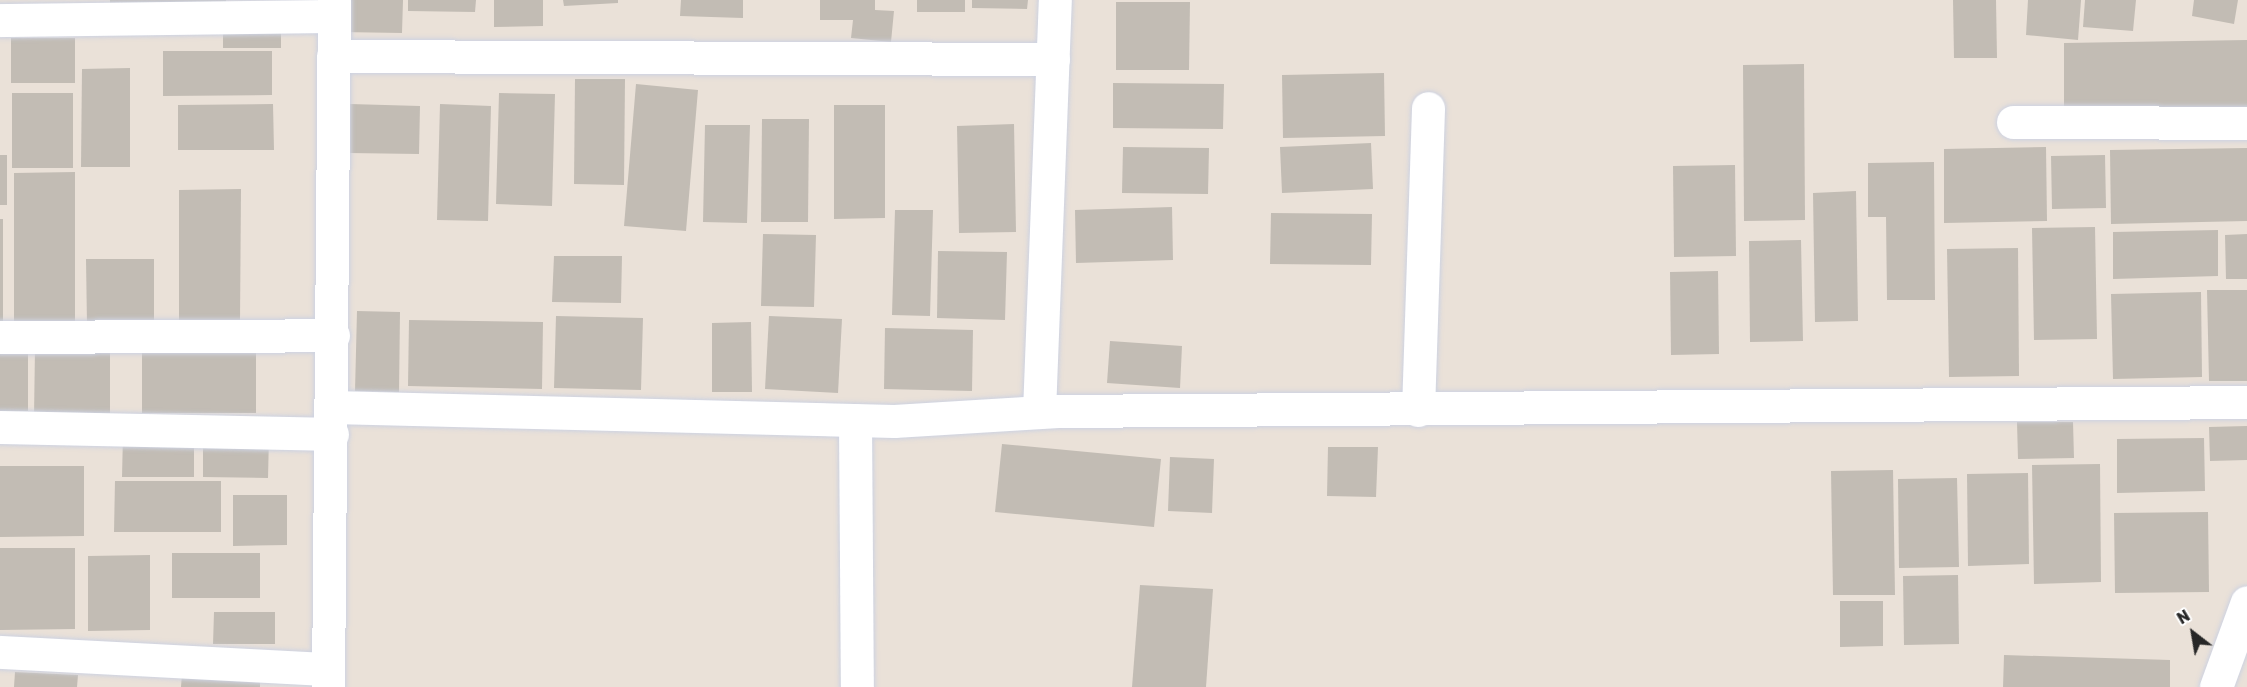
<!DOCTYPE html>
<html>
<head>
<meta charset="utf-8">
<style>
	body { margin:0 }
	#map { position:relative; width:2247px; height:687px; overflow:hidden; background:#eae1d8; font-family:Rubik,sans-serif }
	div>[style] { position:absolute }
	.building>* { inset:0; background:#c2bcb4 }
	.roads { filter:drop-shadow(0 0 2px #cdd2e1) drop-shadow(0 0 2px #cdd2e1) }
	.minor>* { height:33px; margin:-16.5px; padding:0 16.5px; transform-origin:16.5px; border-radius:16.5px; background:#fff }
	span { translate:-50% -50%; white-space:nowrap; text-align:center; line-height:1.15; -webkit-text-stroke:5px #fff; paint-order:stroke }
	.north { position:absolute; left:2163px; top:603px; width:60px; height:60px; -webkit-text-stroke:4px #fff; paint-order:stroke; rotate:329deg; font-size:16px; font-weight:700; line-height:24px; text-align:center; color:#272727 }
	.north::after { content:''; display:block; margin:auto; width:21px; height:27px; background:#272727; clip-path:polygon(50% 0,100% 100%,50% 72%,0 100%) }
</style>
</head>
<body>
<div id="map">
	<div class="building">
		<div style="clip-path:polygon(110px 0,226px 0,226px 6px,110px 5px)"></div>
		<div style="clip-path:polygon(341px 0,403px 0,402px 33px,340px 32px)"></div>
		<div style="clip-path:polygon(408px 0,476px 0,475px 12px,408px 11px)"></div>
		<div style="clip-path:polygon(494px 0,543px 0,543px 26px,494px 27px)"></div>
		<div style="clip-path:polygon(563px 0,618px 0,618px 3px,564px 6px)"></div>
		<div style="clip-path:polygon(681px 0,743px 0,743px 18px,680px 16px)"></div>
		<div style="clip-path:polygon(820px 0,875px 0,875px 10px,894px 11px,891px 42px,851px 38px,853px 20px,820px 20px)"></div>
		<div style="clip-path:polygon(917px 0,965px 0,965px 12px,917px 12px)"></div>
		<div style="clip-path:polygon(972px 0,1028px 0,1027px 9px,972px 8px)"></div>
		<div style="clip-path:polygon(1953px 0,1996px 0,1997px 58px,1954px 58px)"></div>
		<div style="clip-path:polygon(2028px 0,2081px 0,2078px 40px,2026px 35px)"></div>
		<div style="clip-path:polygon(2085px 0,2136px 0,2133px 31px,2083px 27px)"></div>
		<div style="clip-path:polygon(2194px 0,2238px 0,2234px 24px,2192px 16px)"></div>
		<div style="clip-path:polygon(1116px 2px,1190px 2px,1189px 70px,1116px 70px)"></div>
		<div style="clip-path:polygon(223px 22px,281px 22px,281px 48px,223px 48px)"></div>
		<div style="clip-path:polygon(11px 38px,75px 38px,75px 83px,11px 83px)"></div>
		<div style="clip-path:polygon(2247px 40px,2247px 109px,2064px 112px,2064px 43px)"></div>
		<div style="clip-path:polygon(163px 51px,272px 51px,272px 95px,163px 96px)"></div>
		<div style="clip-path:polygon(1804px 64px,1805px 220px,1744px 221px,1743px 65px)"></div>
		<div style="clip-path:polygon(130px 68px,130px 167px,81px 167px,82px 69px)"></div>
		<div style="clip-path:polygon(1384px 73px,1385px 136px,1283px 138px,1282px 75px)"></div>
		<div style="clip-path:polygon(575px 79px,625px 79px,624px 185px,574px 184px)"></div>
		<div style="clip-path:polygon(1113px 83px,1224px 84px,1223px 129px,1113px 128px)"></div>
		<div style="clip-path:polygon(636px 84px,698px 90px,686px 231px,624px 226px)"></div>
		<div style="clip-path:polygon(12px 93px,73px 93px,73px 168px,12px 168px)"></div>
		<div style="clip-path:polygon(499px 93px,555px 94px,552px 206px,496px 204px)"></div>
		<div style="clip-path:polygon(273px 104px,274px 150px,178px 150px,178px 105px)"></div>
		<div style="clip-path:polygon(350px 104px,420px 106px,419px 154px,349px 153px)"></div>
		<div style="clip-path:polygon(440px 104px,491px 106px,488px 221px,437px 220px)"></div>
		<div style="clip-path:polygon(834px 105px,885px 105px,885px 218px,834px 219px)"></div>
		<div style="clip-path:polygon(762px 119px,809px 119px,808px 222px,761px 222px)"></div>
		<div style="clip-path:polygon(1014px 124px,1016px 232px,959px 233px,957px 126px)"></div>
		<div style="clip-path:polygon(705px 125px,750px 125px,747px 223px,703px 222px)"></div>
		<div style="clip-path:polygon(1371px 143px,1373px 189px,1282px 193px,1280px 147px)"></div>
		<div style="clip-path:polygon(1123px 147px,1209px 148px,1208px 194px,1122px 193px)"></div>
		<div style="clip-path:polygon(2046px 147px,2047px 221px,1944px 223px,1944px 149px)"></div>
		<div style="clip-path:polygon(2247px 148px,2247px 221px,2111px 224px,2110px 150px)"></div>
		<div style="clip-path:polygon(0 155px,7px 155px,7px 205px,0 205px)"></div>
		<div style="clip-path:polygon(2105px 155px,2106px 208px,2052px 209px,2051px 156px)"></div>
		<div style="clip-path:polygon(1934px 162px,1935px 300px,1887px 300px,1886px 217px,1868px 217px,1868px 163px)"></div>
		<div style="clip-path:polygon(1735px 165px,1736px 256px,1674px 257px,1673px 166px)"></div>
		<div style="clip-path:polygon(75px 172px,75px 327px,14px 326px,14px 173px)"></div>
		<div style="clip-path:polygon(241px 189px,240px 321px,179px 322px,179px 190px)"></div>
		<div style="clip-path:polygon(1856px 191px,1858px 321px,1815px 322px,1813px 193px)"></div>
		<div style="clip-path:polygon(1172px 207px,1173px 260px,1076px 263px,1075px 210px)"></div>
		<div style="clip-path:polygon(895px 210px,933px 210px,930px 316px,892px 315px)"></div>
		<div style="clip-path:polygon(1271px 213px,1372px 214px,1371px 265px,1270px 264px)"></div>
		<div style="clip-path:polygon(0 219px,3px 219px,3px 324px,0 324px)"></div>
		<div style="clip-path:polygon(2095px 227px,2097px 339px,2034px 340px,2032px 228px)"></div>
		<div style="clip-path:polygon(2218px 230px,2218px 276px,2113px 279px,2113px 232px)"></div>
		<div style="clip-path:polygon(763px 234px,816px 235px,814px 307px,761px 306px)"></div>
		<div style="clip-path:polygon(2247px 234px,2247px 279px,2226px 279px,2225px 235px)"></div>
		<div style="clip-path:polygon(1801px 240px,1803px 341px,1750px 342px,1749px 241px)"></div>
		<div style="clip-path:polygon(2018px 248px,2019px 376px,1949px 377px,1947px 249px)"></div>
		<div style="clip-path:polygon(938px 251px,1007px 252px,1005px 320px,937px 318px)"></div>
		<div style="clip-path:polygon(554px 256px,622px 256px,621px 303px,552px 302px)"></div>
		<div style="clip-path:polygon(86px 259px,154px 259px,154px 325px,87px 325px)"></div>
		<div style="clip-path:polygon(1718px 271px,1719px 354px,1671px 355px,1670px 272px)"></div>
		<div style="clip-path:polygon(2207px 290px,2247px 290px,2247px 381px,2209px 381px)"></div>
		<div style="clip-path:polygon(2201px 292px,2202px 377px,2113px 379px,2111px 294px)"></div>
		<div style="clip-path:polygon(357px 311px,400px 312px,399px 392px,355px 391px)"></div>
		<div style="clip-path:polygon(556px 316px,643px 318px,641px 390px,554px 388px)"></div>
		<div style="clip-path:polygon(769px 316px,842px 319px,838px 393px,765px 389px)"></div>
		<div style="clip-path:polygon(409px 320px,543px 322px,542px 389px,408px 386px)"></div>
		<div style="clip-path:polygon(751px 322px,752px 392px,712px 392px,712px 323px)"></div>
		<div style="clip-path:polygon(885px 328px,973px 330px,972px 391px,884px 389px)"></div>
		<div style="clip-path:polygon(1110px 341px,1182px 346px,1180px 388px,1107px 383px)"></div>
		<div style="clip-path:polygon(0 347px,28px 347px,28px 411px,0 411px)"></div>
		<div style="clip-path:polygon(35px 349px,110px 349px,110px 416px,34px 416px)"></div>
		<div style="clip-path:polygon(256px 352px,256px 413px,142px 413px,142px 353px)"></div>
		<div style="clip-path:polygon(2017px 422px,2073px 422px,2074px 458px,2018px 459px)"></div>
		<div style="clip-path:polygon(2247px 426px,2247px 460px,2210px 461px,2209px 427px)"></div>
		<div style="clip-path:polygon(123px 435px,194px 435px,194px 477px,122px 477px)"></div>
		<div style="clip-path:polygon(203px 436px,269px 436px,268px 478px,203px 477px)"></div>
		<div style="clip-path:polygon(2204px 438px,2205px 491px,2117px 493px,2117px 439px)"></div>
		<div style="clip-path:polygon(1002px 444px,1161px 459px,1154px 527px,995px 512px)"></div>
		<div style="clip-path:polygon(1328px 447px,1378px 447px,1376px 497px,1327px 496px)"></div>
		<div style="clip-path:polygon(1170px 457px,1214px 459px,1212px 513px,1168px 511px)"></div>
		<div style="clip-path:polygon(2100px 464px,2101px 582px,2034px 584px,2032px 465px)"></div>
		<div style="clip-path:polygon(0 466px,84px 466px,84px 536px,0 537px)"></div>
		<div style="clip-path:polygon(1893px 470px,1895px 595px,1833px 595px,1831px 471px)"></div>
		<div style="clip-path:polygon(2028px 473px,2029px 564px,1968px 566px,1967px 474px)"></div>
		<div style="clip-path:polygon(1957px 478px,1959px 567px,1899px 568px,1898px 479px)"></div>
		<div style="clip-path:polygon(115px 481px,221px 481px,221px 532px,114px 532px)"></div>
		<div style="clip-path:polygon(233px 495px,287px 495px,287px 545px,233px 546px)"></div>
		<div style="clip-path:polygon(2208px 512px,2209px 592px,2115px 593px,2114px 513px)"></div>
		<div style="clip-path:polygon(0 548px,75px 548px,75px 629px,0 630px)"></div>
		<div style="clip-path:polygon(172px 553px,260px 553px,260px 598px,172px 598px)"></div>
		<div style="clip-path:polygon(150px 555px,150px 630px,88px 631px,88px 556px)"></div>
		<div style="clip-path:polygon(1958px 575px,1959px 644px,1904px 645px,1903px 576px)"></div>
		<div style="clip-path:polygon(1140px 585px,1213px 589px,1206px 687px,1132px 687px)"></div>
		<div style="clip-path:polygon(1840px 601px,1883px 601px,1883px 646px,1840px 647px)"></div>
		<div style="clip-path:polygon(214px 612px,275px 612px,275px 644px,213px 644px)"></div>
		<div style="clip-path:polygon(2004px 655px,2170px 660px,2170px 687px,2003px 687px)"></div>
		<div style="clip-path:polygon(15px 672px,78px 675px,77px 687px,14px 687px)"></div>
		<div style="clip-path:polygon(182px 674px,260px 678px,260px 687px,181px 687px)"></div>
	</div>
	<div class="roads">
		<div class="minor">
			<div style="left:0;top:20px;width:334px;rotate:-0.7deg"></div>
			<div style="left:333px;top:56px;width:720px;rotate:0.24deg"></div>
			<div style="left:2013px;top:122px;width:234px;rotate:0.2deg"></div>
			<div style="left:0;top:337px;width:333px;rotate:-0.3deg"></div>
			<div style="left:332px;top:407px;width:562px;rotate:1.43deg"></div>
			<div style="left:894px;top:421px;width:164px;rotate:-3.5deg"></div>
			<div style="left:1058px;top:411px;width:1189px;rotate:-0.43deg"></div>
			<div style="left:1418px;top:410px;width:302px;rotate:-88.1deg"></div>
			<div style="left:1039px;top:412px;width:412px;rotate:-87.8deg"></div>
			<div style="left:855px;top:420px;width:267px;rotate:89.6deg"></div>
			<div style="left:0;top:427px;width:332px;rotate:1.2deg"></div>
			<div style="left:0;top:652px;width:328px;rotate:3deg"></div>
			<div style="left:328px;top:687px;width:687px;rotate:-89.5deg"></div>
			<div style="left:2216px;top:687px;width:90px;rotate:-70deg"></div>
		</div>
	</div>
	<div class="north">N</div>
</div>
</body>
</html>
